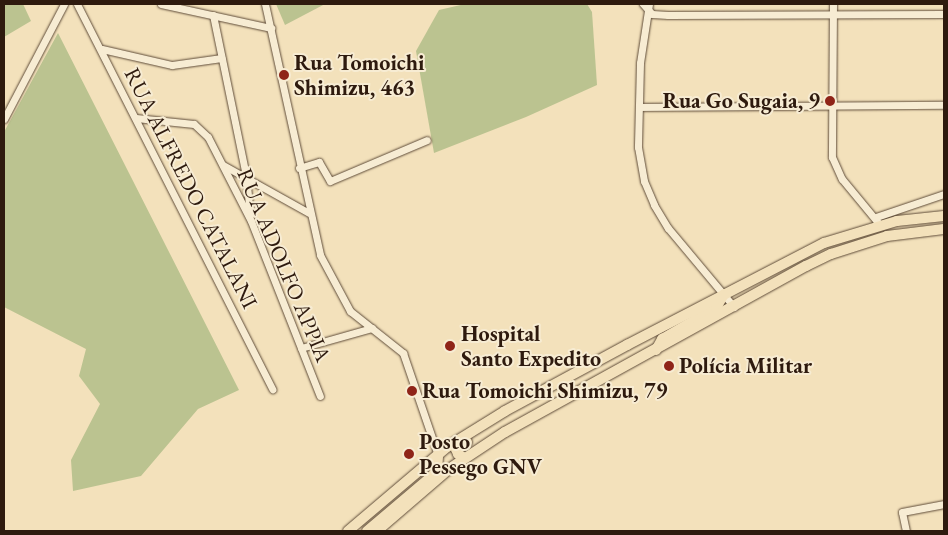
<!DOCTYPE html>
<html>
<head>
<meta charset="utf-8">
<style>
	body { margin:0 }
	#map { position:relative; width:948px; height:535px; overflow:hidden; background:#f3e1bb; font-family:"EB Garamond",serif }
	div>[style] { position:absolute }
	.green>* { inset:0; background:#bbc390 }
	.roads { filter:drop-shadow(0 0 1px #5f4c39) drop-shadow(0 0 1px #5f4c39) }
	.minor>* { height:7px; margin:-3.5px; padding:0 3.5px; transform-origin:3.5px; border-radius:3.5px; background:#f7ecd3 }
	.highway>* { height:10px; margin:-5px; padding:0 5px; transform-origin:5px; border-radius:5px; background:#f3e1bb }
	.dots>* { width:14px; height:14px; translate:-50% -50%; box-sizing:border-box; border:2px solid #f7ecd3; border-radius:50% }
	span { translate:-50% -50%; white-space:nowrap; text-align:center; line-height:1.15; -webkit-text-stroke:4px #f7ecd3; paint-order:stroke }
	.poi-label { font-size:22px; color:#2e1a0e; font-weight:700 }
	.left { translate:0 -50%; text-align:left }
	.right { translate:-100% -50%; text-align:right }
	.street-label { font-size:22px; color:#2e1a0e }
	.frame { position:absolute; inset:0; border:5px solid #2e1a0e; pointer-events:none }
</style>
</head>
<body>
<div id="map">
	<div class="green">
		<div style="clip-path:polygon(4px 4px,23px 4px,31px 21px,4px 37px)"></div>
		<div style="clip-path:polygon(276px 4px,325px 4px,285px 25px)"></div>
		<div style="clip-path:polygon(465px 4px,587px 4px,592px 12px,597px 85px,526px 117px,434px 153px,416px 51px,439px 10px)"></div>
		<div style="clip-path:polygon(58px 33px,239px 390px,198px 409px,141px 476px,73px 491px,71px 460px,100px 404px,79px 376px,86px 349px,4px 307px,4px 132px)"></div>
	</div>
	<div class="roads">
		<div class="minor">
			<div style="left:77px;top:4px;width:432px;rotate:63.1deg"></div>
			<div style="left:161px;top:4px;width:113px;rotate:12.3deg"></div>
			<div style="left:265px;top:4px;width:257px;rotate:77.6deg"></div>
			<div style="left:320px;top:255px;width:64px;rotate:61.8deg"></div>
			<div style="left:350px;top:311px;width:68px;rotate:38.4deg"></div>
			<div style="left:403px;top:353px;width:108px;rotate:71.1deg"></div>
			<div style="left:643px;top:4px;width:13px;rotate:48deg"></div>
			<div style="left:652px;top:14px;width:16px;rotate:4deg"></div>
			<div style="left:668px;top:15px;width:276px;rotate:-0.2deg"></div>
			<div style="left:649px;top:4px;width:60px;rotate:98.7deg"></div>
			<div style="left:640px;top:63px;width:84px;rotate:91.4deg"></div>
			<div style="left:638px;top:147px;width:35px;rotate:80deg"></div>
			<div style="left:644px;top:181px;width:26px;rotate:67deg"></div>
			<div style="left:654px;top:205px;width:27px;rotate:59deg"></div>
			<div style="left:668px;top:228px;width:103px;rotate:50.1deg"></div>
			<div style="left:833px;top:4px;width:153px;rotate:90.4deg"></div>
			<div style="left:832px;top:157px;width:24px;rotate:66deg"></div>
			<div style="left:842px;top:179px;width:60px;rotate:50.4deg"></div>
			<div style="left:213px;top:15px;width:164px;rotate:78.4deg"></div>
			<div style="left:246px;top:176px;width:39px;rotate:84deg"></div>
			<div style="left:102px;top:49px;width:72px;rotate:12.9deg"></div>
			<div style="left:172px;top:65px;width:50px;rotate:-8deg"></div>
			<div style="left:639px;top:107px;width:305px;rotate:-0.4deg"></div>
			<div style="left:136px;top:118px;width:58px;rotate:5.9deg"></div>
			<div style="left:194px;top:124px;width:19px;rotate:43deg"></div>
			<div style="left:208px;top:137px;width:94px;rotate:62.9deg"></div>
			<div style="left:251px;top:221px;width:188px;rotate:68.5deg"></div>
			<div style="left:4px;top:119px;width:130px;rotate:-62.4deg"></div>
			<div style="left:223px;top:165px;width:98px;rotate:29.2deg"></div>
			<div style="left:299px;top:168px;width:21px;rotate:-17deg"></div>
			<div style="left:319px;top:162px;width:22px;rotate:60deg"></div>
			<div style="left:330px;top:181px;width:105px;rotate:-22.9deg"></div>
			<div style="left:876px;top:217px;width:72px;rotate:-18.7deg"></div>
			<div style="left:301px;top:348px;width:74px;rotate:-15.7deg"></div>
			<div style="left:906px;top:531px;width:19px;rotate:-102deg"></div>
			<div style="left:902px;top:512px;width:43px;rotate:-10.8deg"></div>
		</div>
		<div class="highway">
			<div style="left:656px;top:350px;width:13px;rotate:-61deg"></div>
			<div style="left:662px;top:339px;width:62px;rotate:-29.9deg"></div>
			<div style="left:716px;top:308px;width:16px;rotate:-60deg"></div>
			<div style="left:463px;top:457px;width:6px;rotate:-149deg"></div>
			<div style="left:458px;top:454px;width:5px;rotate:-112deg"></div>
			<div style="left:456px;top:449px;width:13px;rotate:-32deg"></div>
			<div style="left:348px;top:531px;width:130px;rotate:-40.3deg"></div>
			<div style="left:447px;top:447px;width:68px;rotate:-31.8deg"></div>
			<div style="left:505px;top:411px;width:139px;rotate:-28.4deg"></div>
			<div style="left:627px;top:345px;width:222px;rotate:-27.4deg"></div>
			<div style="left:824px;top:243px;width:76px;rotate:-16.8deg"></div>
			<div style="left:897px;top:221px;width:47px;rotate:-6.1deg"></div>
			<div style="left:367px;top:531px;width:87px;rotate:-40.3deg"></div>
			<div style="left:433px;top:475px;width:6px;rotate:-45deg"></div>
			<div style="left:437px;top:471px;width:16px;rotate:-86deg"></div>
			<div style="left:377px;top:531px;width:95px;rotate:-40.7deg"></div>
			<div style="left:449px;top:469px;width:67px;rotate:-33.5deg"></div>
			<div style="left:505px;top:432px;width:344px;rotate:-28.9deg"></div>
			<div style="left:806px;top:266px;width:28px;rotate:-26deg"></div>
			<div style="left:831px;top:254px;width:59px;rotate:-17.8deg"></div>
			<div style="left:887px;top:236px;width:57px;rotate:-7deg"></div>
		</div>
	</div>
	<div class="dots">
		<div style="left:284px;top:75px;background:#8f2418"></div>
		<div style="left:830px;top:101px;background:#8f2418"></div>
		<div style="left:450px;top:346px;background:#8f2418"></div>
		<div style="left:669px;top:366px;background:#8f2418"></div>
		<div style="left:412px;top:391px;background:#8f2418"></div>
		<div style="left:409px;top:454px;background:#8f2418"></div>
	</div>
	<div class="poi-label">
		<span class="left" style="left:294px;top:75px">Rua Tomoichi<br>Shimizu, 463</span>
		<span class="right" style="left:820px;top:101px">Rua Go Sugaia, 9</span>
		<span class="left" style="left:461px;top:346px">Hospital<br>Santo Expedito</span>
		<span class="left" style="left:679px;top:366px">Polícia Militar</span>
		<span class="left" style="left:422px;top:391px">Rua Tomoichi Shimizu, 79</span>
		<span class="left" style="left:419px;top:454px">Posto<br>Pessego GNV</span>
	</div>
	<div class="street-label">
		<span style="left:191px;top:188px;rotate:63deg">RUA ALFREDO CATALANI</span>
		<span style="left:284px;top:265px;rotate:67deg">RUA ADOLFO APPIA</span>
	</div>
	<div class="frame"></div>
</div>
</body>
</html>
